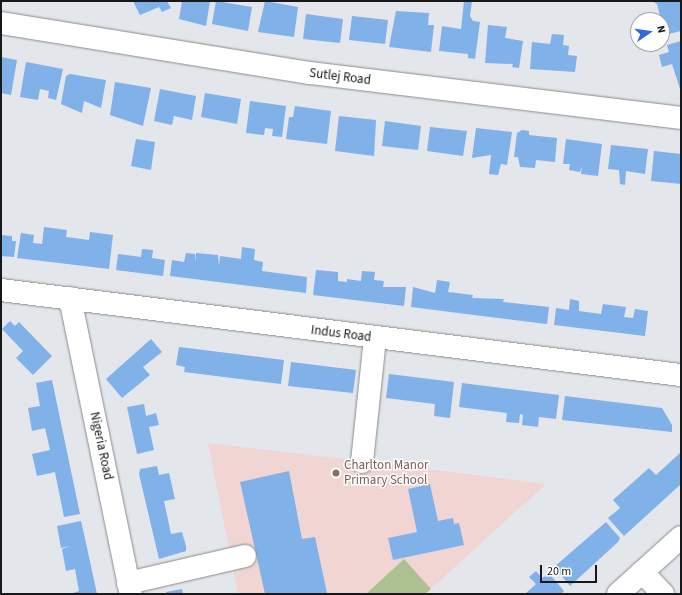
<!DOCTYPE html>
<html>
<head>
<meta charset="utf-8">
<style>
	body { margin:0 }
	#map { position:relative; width:682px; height:595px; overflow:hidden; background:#e3e6ea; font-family:"Source Sans 3",sans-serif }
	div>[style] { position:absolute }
	.education>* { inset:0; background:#f0d5d3 }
	.green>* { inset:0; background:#adc190 }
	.building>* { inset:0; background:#80b1e8 }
	.roads { filter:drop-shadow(0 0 1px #888b8e) drop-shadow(0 0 1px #888b8e) }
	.minor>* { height:22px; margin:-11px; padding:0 11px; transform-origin:11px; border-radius:11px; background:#fff }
	.dots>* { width:11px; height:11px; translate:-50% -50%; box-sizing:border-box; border:2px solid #fff; border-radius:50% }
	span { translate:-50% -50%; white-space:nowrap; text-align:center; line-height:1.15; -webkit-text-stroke:3px #fff; paint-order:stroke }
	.street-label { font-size:13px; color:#171819 }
	.education-label { font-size:13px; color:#785e54 }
	.left { translate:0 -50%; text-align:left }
	.frame { position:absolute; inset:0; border:2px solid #171819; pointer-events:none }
	.north { position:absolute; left:630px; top:12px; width:40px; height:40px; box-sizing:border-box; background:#fff; border:1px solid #a2a3a3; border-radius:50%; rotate:77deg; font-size:11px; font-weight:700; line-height:16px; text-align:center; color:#171819 }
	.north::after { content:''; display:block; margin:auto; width:14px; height:18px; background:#3168d7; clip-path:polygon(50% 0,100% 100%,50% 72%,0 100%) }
	.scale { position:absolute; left:540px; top:565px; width:57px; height:18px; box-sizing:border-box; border:2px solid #171819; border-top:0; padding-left:5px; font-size:12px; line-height:14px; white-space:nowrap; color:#171819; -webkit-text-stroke:3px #fff; paint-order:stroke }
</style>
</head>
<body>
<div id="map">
	<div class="education">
		<div style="clip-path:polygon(368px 353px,384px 355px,371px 462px,546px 484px,425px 594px,238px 594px,208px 443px,353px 460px)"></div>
	</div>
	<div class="green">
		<div style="clip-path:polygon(404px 559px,431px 589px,425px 594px,366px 594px)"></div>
	</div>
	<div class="building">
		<div style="clip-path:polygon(133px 1px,167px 1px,171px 8px,162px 12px,159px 7px,140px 15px)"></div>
		<div style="clip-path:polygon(182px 1px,210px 1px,206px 26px,179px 19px)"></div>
		<div style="clip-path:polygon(216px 1px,252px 7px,248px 31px,212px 24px)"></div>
		<div style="clip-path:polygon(265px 1px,298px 7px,294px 37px,258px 32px)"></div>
		<div style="clip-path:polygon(464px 1px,472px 1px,470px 16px,473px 21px,480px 22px,475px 59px,468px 58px,468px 54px,439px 51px,442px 26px,461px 29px)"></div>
		<div style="clip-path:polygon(652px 1px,681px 1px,681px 31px,664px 35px,662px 20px,651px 20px,660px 16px,657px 4px)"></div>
		<div style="clip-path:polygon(396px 11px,429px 13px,428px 25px,434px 25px,431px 52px,389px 47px)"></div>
		<div style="clip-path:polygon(306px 14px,343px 19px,340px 43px,303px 39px)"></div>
		<div style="clip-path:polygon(352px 16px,388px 20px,385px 44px,349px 40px)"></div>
		<div style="clip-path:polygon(488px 25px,507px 27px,505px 38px,523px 41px,519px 68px,512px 67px,513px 64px,485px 63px)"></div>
		<div style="clip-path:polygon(552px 34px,564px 35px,563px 45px,569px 46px,568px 55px,577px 56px,575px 72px,530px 69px,532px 42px,550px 44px)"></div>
		<div style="clip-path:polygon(681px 41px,681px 92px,672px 64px,662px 67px,659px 55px,669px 52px,667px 45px)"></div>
		<div style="clip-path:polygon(1px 57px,17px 60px,11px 95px,1px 93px)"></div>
		<div style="clip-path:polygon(26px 62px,63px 69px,56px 100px,48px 98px,49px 91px,40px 89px,38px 100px,20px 97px)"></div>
		<div style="clip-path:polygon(70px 74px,106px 80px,101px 108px,84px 101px,82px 113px,61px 104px,66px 76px)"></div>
		<div style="clip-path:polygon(115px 82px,151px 88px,143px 126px,110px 115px)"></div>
		<div style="clip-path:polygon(160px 89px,196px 96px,192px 120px,174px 116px,172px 125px,154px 121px)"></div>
		<div style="clip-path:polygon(205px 93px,241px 99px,237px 124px,201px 117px)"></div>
		<div style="clip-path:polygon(250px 101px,286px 106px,282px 137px,272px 136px,273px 129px,265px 128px,264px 135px,246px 133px)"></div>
		<div style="clip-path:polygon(295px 106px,331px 111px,327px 144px,286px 139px,289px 117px,293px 117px)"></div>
		<div style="clip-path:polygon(339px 116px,376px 120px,374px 156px,335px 151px)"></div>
		<div style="clip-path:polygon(385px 121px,421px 126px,418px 150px,382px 146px)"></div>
		<div style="clip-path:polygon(430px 127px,467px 131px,463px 156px,427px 151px)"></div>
		<div style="clip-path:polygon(476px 128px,512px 132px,507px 165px,501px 164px,498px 175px,489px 174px,491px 155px,472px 158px)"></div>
		<div style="clip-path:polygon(522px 130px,529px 131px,529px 135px,557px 138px,555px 162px,536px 160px,535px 168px,520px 167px,518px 157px,514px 157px,517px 133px)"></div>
		<div style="clip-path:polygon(136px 139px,155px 142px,151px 170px,131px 166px)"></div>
		<div style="clip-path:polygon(566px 139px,602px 144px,598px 176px,581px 174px,582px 166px,580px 172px,569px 170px,570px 164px,563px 164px)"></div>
		<div style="clip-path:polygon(611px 145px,648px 149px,645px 174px,626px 171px,625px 185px,620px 184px,619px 170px,608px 169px)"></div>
		<div style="clip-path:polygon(654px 151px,681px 154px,681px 184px,651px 181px)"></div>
		<div style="clip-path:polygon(44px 227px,67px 230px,66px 237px,89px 240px,90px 232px,113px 235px,109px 269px,17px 258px,21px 233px,34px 235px,33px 243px,42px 244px)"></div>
		<div style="clip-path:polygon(1px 235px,12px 236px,12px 241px,16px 241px,14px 257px,1px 256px)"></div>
		<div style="clip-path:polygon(242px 247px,255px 249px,254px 260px,263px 262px,262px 271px,307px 277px,306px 293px,170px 276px,172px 260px,184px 262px,186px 253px,195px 254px,195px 263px,196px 253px,218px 255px,219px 266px,220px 256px,241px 259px)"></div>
		<div style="clip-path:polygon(142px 249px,153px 250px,152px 258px,165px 260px,163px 276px,116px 270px,118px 254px,141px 257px)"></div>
		<div style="clip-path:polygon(316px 270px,338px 272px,338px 281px,347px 282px,347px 279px,361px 281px,362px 271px,375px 272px,374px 280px,384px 281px,383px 287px,406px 287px,404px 306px,313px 295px)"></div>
		<div style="clip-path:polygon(437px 280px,450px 282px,448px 292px,473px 295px,472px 298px,504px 299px,503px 302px,549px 307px,547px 324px,411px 307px,413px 287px,435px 293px)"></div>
		<div style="clip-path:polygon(570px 299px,579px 301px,579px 311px,601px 314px,603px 304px,626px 307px,624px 317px,633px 318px,635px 309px,648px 311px,645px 336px,554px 325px,556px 308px,569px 310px)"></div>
		<div style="clip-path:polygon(10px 321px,15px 326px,19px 322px,52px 356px,33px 375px,16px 358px,23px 351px,2px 329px)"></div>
		<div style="clip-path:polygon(151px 339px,162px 352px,143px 367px,150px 375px,122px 398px,106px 379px)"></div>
		<div style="clip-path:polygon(179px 347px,284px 360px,281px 384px,184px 372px,185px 367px,176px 365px)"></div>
		<div style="clip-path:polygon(291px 362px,356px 370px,353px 393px,288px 386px)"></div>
		<div style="clip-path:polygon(389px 374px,454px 382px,450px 418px,434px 416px,435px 404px,386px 398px)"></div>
		<div style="clip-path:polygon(52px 380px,80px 514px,64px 517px,55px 472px,37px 476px,32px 454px,50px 450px,45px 428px,32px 431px,28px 408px,40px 406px,36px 383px)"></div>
		<div style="clip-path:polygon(462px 383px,559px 395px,556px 419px,539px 417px,538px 427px,522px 425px,523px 415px,520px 414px,519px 423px,506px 422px,507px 413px,459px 407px)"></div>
		<div style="clip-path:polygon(565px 396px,662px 408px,672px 425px,672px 432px,562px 420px)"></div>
		<div style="clip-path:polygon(144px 404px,146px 416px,156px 413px,159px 425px,149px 427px,154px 450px,137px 454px,127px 407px)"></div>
		<div style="clip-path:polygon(680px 453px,681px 484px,624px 536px,608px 518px,620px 508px,613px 500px,649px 468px,656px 475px)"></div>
		<div style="clip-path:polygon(157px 466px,159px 475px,169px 473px,175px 499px,164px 501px,171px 534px,182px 532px,186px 546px,186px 551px,159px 559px,139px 474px,140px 469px)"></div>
		<div style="clip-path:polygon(289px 471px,302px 539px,315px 537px,327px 593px,265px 594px,240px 482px)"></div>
		<div style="clip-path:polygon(430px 484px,438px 521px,453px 518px,454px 524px,459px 523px,464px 545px,393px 560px,388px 538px,417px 532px,408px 489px)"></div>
		<div style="clip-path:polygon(81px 521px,86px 543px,97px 594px,70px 594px,79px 591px,75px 569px,66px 571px,62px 549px,70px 546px,61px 548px,57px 526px)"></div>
		<div style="clip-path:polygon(606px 522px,620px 538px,618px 542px,570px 586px,554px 567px)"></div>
		<div style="clip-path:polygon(536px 571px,542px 578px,549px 573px,564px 591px,561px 594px,525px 594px,536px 584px,529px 577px)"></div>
		<div style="clip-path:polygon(182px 589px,183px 594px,167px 594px,166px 592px)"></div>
	</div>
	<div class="roads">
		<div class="minor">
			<div style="left:1px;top:23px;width:313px;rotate:9.2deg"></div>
			<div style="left:310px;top:73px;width:374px;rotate:6.9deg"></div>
			<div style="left:1px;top:290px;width:685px;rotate:7.13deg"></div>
			<div style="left:70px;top:298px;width:302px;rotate:78.4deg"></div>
			<div style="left:362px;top:462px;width:125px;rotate:-84deg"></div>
			<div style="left:642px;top:572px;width:30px;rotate:46deg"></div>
			<div style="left:128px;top:583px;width:120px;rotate:-13deg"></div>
			<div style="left:618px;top:594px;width:85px;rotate:-42.1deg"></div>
		</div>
	</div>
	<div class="dots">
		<div style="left:336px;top:473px;background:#8d6e63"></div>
	</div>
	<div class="street-label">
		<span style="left:340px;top:77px;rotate:7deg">Sutlej Road</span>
		<span style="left:341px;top:334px;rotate:7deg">Indus Road</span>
		<span style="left:101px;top:446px;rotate:78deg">Nigeria Road</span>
	</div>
	<div class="education-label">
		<span class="left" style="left:344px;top:473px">Charlton Manor<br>Primary School</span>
	</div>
	<div class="frame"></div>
	<div class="north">N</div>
	<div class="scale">20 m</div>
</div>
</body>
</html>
